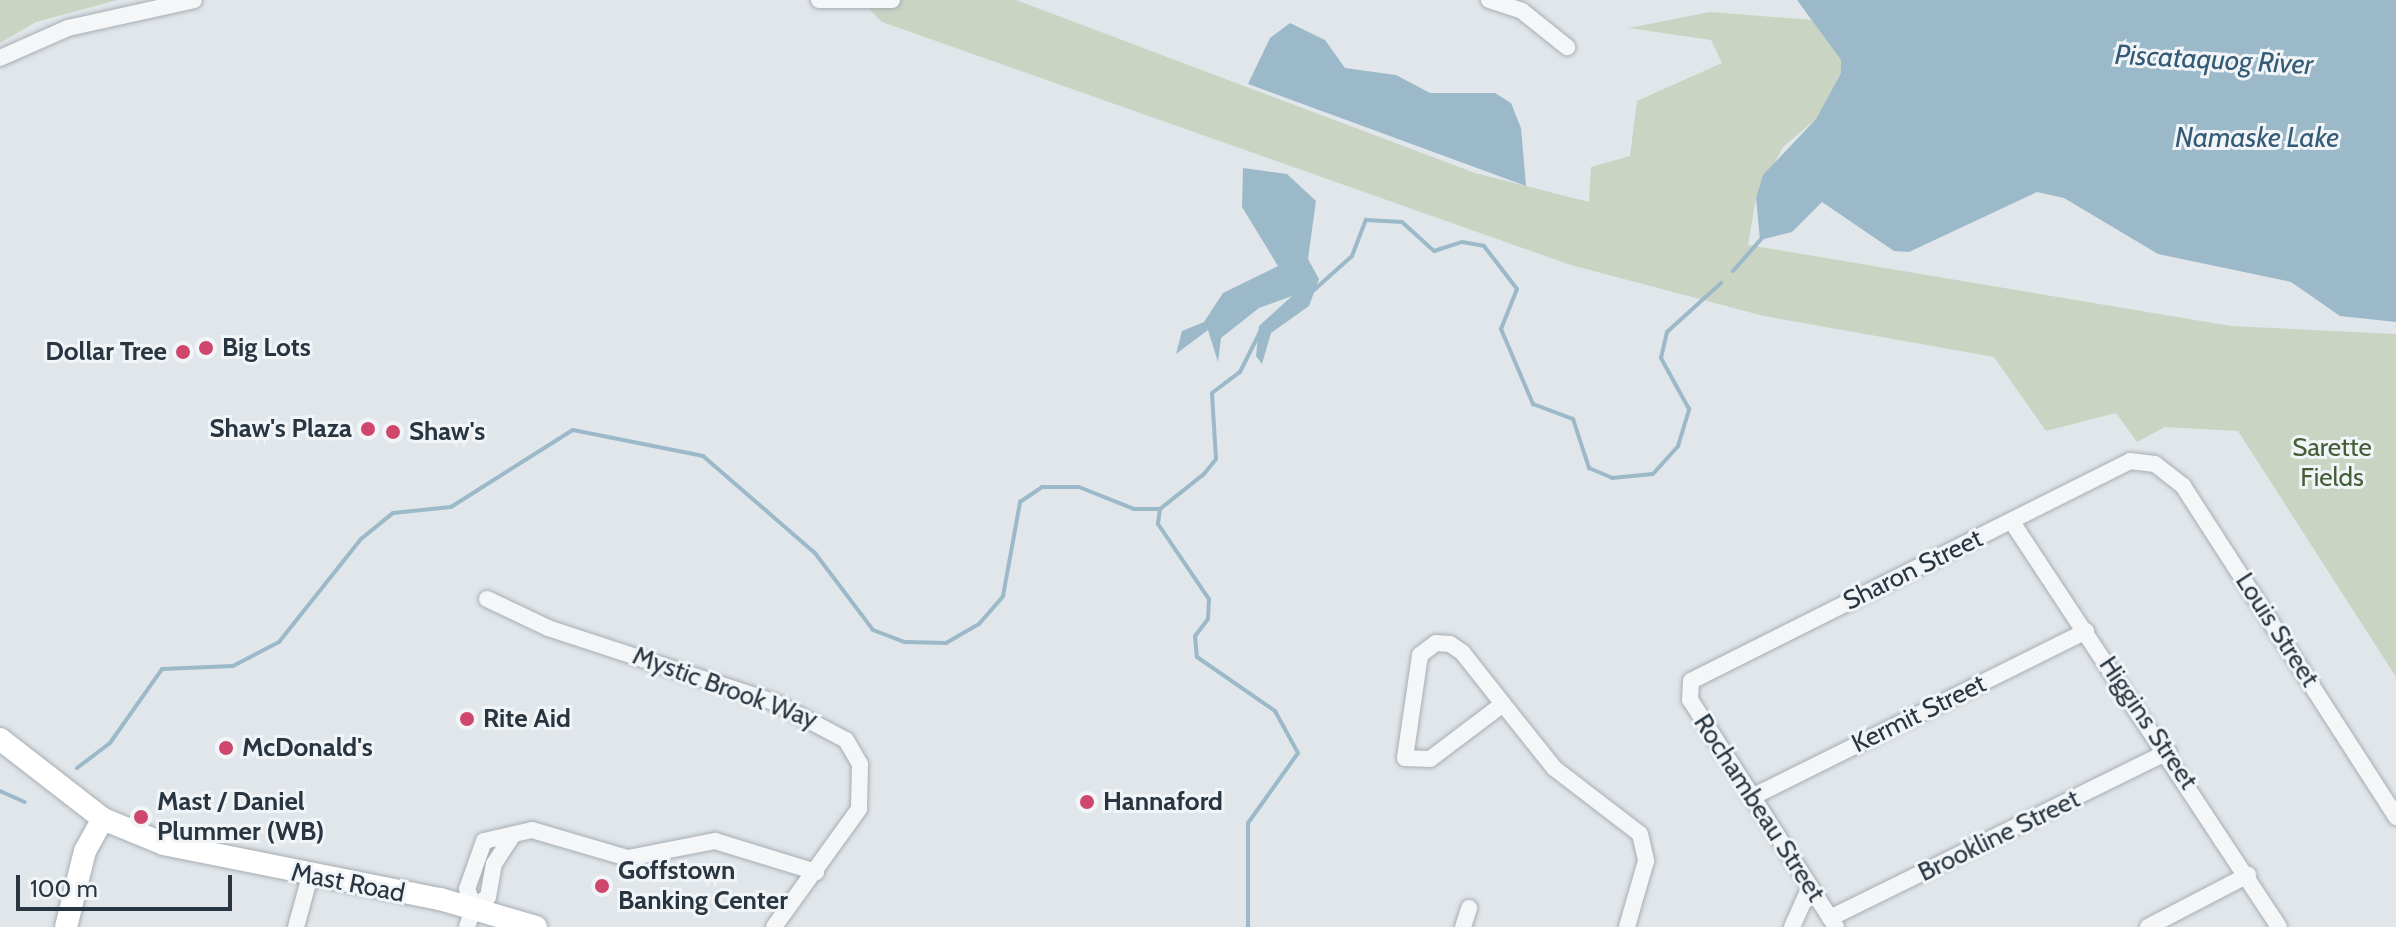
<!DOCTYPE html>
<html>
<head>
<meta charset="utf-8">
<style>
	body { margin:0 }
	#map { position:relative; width:2396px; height:927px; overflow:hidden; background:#e1e6ea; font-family:Cabin,sans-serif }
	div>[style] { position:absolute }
	.green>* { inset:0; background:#c9d4c2 }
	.water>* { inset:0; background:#9cb9ca }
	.stream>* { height:4px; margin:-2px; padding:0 2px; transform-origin:2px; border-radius:2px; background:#9cb9ca }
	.roads { filter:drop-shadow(0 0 2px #a6aeb4) drop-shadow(0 0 2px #a6aeb4) }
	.street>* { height:16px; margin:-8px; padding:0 8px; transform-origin:8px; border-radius:8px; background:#f4f6f8 }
	.secondary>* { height:22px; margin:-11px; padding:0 11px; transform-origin:11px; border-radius:11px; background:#fff }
	.dots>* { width:22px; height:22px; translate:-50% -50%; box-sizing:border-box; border:4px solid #f1f5f7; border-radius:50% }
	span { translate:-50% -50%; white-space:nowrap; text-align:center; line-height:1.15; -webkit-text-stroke:6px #f1f5f7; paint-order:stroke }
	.poi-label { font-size:26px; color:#293642; font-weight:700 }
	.left { translate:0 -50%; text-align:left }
	.right { translate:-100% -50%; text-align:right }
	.park-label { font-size:26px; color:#435e37 }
	.street-label { font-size:26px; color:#293642 }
	.water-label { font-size:28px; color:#335a76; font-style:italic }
	.scale { position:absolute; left:16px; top:875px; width:216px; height:36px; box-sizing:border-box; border:4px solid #293642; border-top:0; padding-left:10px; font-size:24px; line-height:28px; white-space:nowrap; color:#293642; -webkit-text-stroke:6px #f1f5f7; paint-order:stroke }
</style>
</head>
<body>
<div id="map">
	<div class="green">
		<div style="clip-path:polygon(0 0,117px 0,36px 22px,0 43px)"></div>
		<div style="clip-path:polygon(860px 0,1016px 0,1475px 173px,1589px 202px,1591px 167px,1630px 156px,1637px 101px,1722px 63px,1711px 40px,1629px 28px,1710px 12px,1812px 20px,1841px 60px,1841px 73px,1816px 119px,1783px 147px,1756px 198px,1748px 245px,2231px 326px,2396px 334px,2396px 677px,2238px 431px,2165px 427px,2137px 442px,2116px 413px,2046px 431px,1994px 357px,1764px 316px,1571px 265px,882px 22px)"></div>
	</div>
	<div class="water">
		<div style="clip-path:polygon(1797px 0,2396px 0,2396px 322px,2340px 316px,2291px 282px,2158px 254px,2064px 198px,2037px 192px,1909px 252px,1894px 251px,1822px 202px,1792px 232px,1760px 240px,1756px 198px,1763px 175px,1816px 119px,1841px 73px,1841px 60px)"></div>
		<div style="clip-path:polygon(1290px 23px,1325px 40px,1345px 68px,1396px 75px,1430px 93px,1495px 93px,1511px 103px,1521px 128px,1526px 186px,1248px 84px,1270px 38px)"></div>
		<div style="clip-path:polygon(1243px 168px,1287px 174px,1316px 201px,1308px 259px,1319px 279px,1309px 306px,1271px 333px,1262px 364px,1256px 356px,1259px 326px,1292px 296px,1259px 308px,1221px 338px,1218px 362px,1208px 330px,1176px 354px,1182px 331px,1204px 322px,1223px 293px,1278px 266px,1242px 207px)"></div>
	</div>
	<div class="stream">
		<div style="left:1733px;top:271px;width:45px;rotate:-48.6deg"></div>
		<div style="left:1314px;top:290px;width:51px;rotate:-41.8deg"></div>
		<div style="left:1352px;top:256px;width:39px;rotate:-69deg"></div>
		<div style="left:1366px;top:220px;width:36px;rotate:3deg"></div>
		<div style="left:1402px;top:222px;width:43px;rotate:42.2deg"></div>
		<div style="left:1434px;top:251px;width:29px;rotate:-18deg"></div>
		<div style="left:1462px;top:242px;width:22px;rotate:10deg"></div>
		<div style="left:1484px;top:246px;width:54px;rotate:52.5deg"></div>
		<div style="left:1517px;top:289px;width:43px;rotate:111.8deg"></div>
		<div style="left:1501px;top:329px;width:82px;rotate:66.9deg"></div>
		<div style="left:1533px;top:404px;width:43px;rotate:20.6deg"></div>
		<div style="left:1573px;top:419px;width:52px;rotate:71.9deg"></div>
		<div style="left:1589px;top:468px;width:25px;rotate:23deg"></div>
		<div style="left:1612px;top:478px;width:41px;rotate:-5.6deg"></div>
		<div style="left:1653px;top:474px;width:38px;rotate:-48deg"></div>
		<div style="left:1678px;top:446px;width:39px;rotate:-73deg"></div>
		<div style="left:1689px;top:409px;width:58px;rotate:-118.8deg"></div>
		<div style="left:1661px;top:358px;width:27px;rotate:-77deg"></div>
		<div style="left:1667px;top:332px;width:73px;rotate:-42.2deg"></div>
		<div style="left:1160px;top:509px;width:15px;rotate:98deg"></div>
		<div style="left:1158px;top:524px;width:91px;rotate:55.8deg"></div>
		<div style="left:1209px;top:599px;width:20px;rotate:93deg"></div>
		<div style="left:1208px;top:619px;width:21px;rotate:127deg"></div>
		<div style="left:1195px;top:636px;width:21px;rotate:85deg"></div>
		<div style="left:1197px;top:657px;width:95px;rotate:34.7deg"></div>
		<div style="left:1275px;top:711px;width:48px;rotate:61.3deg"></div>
		<div style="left:1298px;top:753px;width:86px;rotate:125.5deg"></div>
		<div style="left:1248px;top:823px;width:104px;rotate:90deg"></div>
		<div style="left:77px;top:768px;width:41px;rotate:-37.1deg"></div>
		<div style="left:110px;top:743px;width:90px;rotate:-54.9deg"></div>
		<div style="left:162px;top:669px;width:71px;rotate:-2.4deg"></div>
		<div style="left:233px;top:666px;width:52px;rotate:-27.6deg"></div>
		<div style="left:279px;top:642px;width:132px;rotate:-51.5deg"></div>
		<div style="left:361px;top:539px;width:41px;rotate:-39.1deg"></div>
		<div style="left:393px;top:513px;width:58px;rotate:-5.9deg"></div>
		<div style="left:451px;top:507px;width:144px;rotate:-32.3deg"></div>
		<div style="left:573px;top:430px;width:133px;rotate:11.3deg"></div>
		<div style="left:703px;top:456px;width:148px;rotate:40.9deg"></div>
		<div style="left:815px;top:553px;width:96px;rotate:53deg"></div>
		<div style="left:873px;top:630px;width:34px;rotate:21deg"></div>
		<div style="left:905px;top:642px;width:41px;rotate:1.4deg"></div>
		<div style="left:946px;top:643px;width:38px;rotate:-30deg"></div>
		<div style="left:979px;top:624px;width:37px;rotate:-49deg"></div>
		<div style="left:1003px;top:596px;width:96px;rotate:-79.7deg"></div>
		<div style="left:1020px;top:502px;width:27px;rotate:-34deg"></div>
		<div style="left:1042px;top:487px;width:37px"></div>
		<div style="left:1079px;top:487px;width:59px;rotate:21.8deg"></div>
		<div style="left:1134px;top:509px;width:26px"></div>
		<div style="left:1160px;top:509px;width:56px;rotate:-38.5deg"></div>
		<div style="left:1204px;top:474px;width:19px;rotate:-51deg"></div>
		<div style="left:1216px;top:459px;width:66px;rotate:-93.5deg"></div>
		<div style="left:1212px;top:393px;width:35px;rotate:-37deg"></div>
		<div style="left:1240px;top:372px;width:45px;rotate:-63.4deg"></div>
		<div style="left:0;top:791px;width:27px;rotate:24deg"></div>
	</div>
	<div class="roads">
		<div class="street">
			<div style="left:819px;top:0;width:73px"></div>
			<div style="left:1489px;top:0;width:35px;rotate:18deg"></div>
			<div style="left:1522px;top:11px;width:58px;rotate:38.7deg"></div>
			<div style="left:0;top:58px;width:74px;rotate:-23.8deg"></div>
			<div style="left:68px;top:28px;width:129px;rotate:-12.5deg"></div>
			<div style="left:2012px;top:522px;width:485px;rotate:56.6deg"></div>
			<div style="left:487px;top:599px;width:68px;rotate:25.4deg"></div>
			<div style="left:548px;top:628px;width:240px;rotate:18.2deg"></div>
			<div style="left:776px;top:703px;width:79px;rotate:27.9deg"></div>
			<div style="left:846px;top:740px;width:28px;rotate:60deg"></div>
			<div style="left:860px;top:764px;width:45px;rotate:91.3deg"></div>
			<div style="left:859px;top:809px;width:145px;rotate:125.8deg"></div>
			<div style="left:1503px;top:704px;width:91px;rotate:143deg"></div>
			<div style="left:1430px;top:759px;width:25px;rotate:-178deg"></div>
			<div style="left:1405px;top:758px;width:104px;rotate:-81.7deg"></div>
			<div style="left:1420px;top:655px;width:20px;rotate:-37deg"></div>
			<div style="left:1436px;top:643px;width:14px;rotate:4deg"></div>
			<div style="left:1450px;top:644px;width:14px;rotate:34deg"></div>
			<div style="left:1462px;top:652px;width:66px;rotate:51.7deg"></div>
			<div style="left:1503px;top:704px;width:82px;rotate:51.4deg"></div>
			<div style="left:1554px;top:768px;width:108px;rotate:37.5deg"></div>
			<div style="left:1640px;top:834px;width:28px;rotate:77deg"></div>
			<div style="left:1646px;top:861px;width:69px;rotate:106.1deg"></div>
			<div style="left:1752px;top:797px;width:373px;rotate:-26.4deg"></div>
			<div style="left:474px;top:907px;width:19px;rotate:-111deg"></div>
			<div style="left:467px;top:889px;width:51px;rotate:-70.5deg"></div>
			<div style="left:484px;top:841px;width:49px;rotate:-12.9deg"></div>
			<div style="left:532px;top:830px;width:100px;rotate:16.3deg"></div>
			<div style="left:628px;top:858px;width:89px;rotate:-11.1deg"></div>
			<div style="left:715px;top:841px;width:106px;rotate:17.1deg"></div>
			<div style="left:474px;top:907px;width:17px;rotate:-36deg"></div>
			<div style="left:488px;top:897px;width:34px;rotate:-80deg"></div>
			<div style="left:494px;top:864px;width:35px;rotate:-57deg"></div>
			<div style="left:1830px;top:918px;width:377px;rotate:-26.2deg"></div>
			<div style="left:296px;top:927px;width:53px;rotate:-74.6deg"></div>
			<div style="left:467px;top:927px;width:21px;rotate:-71deg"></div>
			<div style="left:1463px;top:927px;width:20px;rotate:-72deg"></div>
			<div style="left:1792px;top:927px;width:44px;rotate:-65.8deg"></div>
			<div style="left:1836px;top:927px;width:270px;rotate:-122.7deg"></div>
			<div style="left:1690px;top:700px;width:19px;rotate:-87deg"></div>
			<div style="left:1691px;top:681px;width:491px;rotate:-26.6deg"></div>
			<div style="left:2130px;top:461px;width:25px;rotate:7deg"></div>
			<div style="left:2155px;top:464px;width:36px;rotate:38deg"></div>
			<div style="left:2183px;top:486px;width:394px;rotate:57.2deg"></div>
			<div style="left:2148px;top:927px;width:113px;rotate:-27.5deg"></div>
		</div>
		<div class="secondary">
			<div style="left:0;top:739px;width:130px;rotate:37.8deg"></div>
			<div style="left:103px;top:819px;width:66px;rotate:22.3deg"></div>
			<div style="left:164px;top:844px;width:281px;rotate:11.3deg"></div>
			<div style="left:440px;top:899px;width:100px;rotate:16.3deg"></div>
			<div style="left:66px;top:927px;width:78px;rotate:-76deg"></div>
			<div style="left:85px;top:851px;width:37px;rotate:-61deg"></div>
		</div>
	</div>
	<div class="dots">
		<div style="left:206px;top:348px;background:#cf476d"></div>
		<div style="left:183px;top:352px;background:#cf476d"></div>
		<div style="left:368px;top:429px;background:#cf476d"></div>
		<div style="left:393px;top:432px;background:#cf476d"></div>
		<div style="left:467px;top:719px;background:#cf476d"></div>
		<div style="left:226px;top:748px;background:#cf476d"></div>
		<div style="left:1087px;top:802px;background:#cf476d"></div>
		<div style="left:141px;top:817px;background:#cf476d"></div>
		<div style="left:602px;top:886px;background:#cf476d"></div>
	</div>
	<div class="poi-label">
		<span class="left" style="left:222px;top:348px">Big Lots</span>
		<span class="right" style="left:167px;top:352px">Dollar Tree</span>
		<span class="right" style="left:352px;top:429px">Shaw's Plaza</span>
		<span class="left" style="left:409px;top:432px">Shaw's</span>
		<span class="left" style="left:483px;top:719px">Rite Aid</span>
		<span class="left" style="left:242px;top:748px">McDonald's</span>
		<span class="left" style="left:157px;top:817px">Mast / Daniel<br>Plummer (WB)</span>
		<span class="left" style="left:1103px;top:802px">Hannaford</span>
		<span class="left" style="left:618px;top:886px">Goffstown<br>Banking Center</span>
	</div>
	<div class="park-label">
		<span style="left:2332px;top:463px">Sarette<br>Fields</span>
	</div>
	<div class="street-label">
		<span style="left:1913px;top:570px;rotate:-26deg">Sharon Street</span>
		<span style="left:2277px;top:630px;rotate:57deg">Louis Street</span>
		<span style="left:725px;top:688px;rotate:20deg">Mystic Brook Way</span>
		<span style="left:1919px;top:714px;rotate:-26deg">Kermit Street</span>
		<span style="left:2148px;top:723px;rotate:56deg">Higgins Street</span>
		<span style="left:1759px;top:808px;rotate:57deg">Rochambeau Street</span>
		<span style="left:1999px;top:836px;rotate:-26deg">Brookline Street</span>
		<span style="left:348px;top:883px;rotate:11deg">Mast Road</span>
	</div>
	<div class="water-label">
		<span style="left:2214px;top:59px;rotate:3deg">Piscataquog River</span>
		<span style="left:2257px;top:137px">Namaske Lake</span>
	</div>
	<div class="scale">100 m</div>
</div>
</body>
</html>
